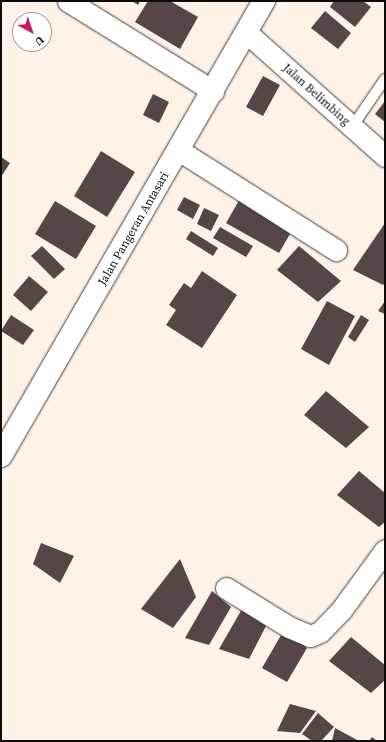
<!DOCTYPE html>
<html>
<head>
<meta charset="utf-8">
<style>
	body { margin:0 }
	#map { position:relative; width:386px; height:742px; overflow:hidden; background:#fff2e8; font-family:"Source Serif 4",serif }
	div>[style] { position:absolute }
	.building>* { inset:0; background:#544746 }
	.roads { filter:drop-shadow(0 0 1px #3e3e3e) drop-shadow(0 0 1px #3e3e3e) }
	.service>* { height:10px; margin:-5px; padding:0 5px; transform-origin:5px; border-radius:5px; background:#fff }
	.minor>* { height:21px; margin:-10.5px; padding:0 10.5px; transform-origin:10.5px; border-radius:10.5px; background:#fff }
	.tertiary>* { height:22px; margin:-11px; padding:0 11px; transform-origin:11px; border-radius:11px; background:#fff }
	span { translate:-50% -50%; white-space:nowrap; text-align:center; line-height:1.15; -webkit-text-stroke:4px #fff; paint-order:stroke }
	.street-label { font-size:12px; color:#0b0b0b }
	.frame { position:absolute; inset:0; border:2px solid #0b0b0b; pointer-events:none }
	.north { position:absolute; left:12px; top:12px; width:40px; height:40px; box-sizing:border-box; background:#fff; border:1px solid #9d9d9d; border-radius:50%; rotate:140deg; font-size:11px; font-weight:700; line-height:16px; text-align:center; color:#0b0b0b }
	.north::after { content:''; display:block; margin:auto; width:14px; height:18px; background:#c41a61; clip-path:polygon(50% 0,100% 100%,50% 72%,0 100%) }
</style>
</head>
<body>
<div id="map">
	<div class="building">
		<div style="clip-path:polygon(132px 1px,140px 1px,138px 5px)"></div>
		<div style="clip-path:polygon(148px 1px,170px 1px,198px 17px,180px 49px,135px 22px)"></div>
		<div style="clip-path:polygon(334px 1px,363px 1px,371px 7px,355px 27px,330px 7px)"></div>
		<div style="clip-path:polygon(325px 11px,351px 33px,338px 49px,311px 28px)"></div>
		<div style="clip-path:polygon(263px 76px,280px 85px,263px 116px,246px 107px)"></div>
		<div style="clip-path:polygon(153px 94px,169px 102px,159px 123px,143px 115px)"></div>
		<div style="clip-path:polygon(385px 101px,385px 122px,375px 114px)"></div>
		<div style="clip-path:polygon(101px 151px,135px 172px,107px 217px,74px 196px)"></div>
		<div style="clip-path:polygon(1px 157px,10px 163px,1px 177px)"></div>
		<div style="clip-path:polygon(184px 197px,200px 205px,193px 219px,177px 210px)"></div>
		<div style="clip-path:polygon(241px 197px,294px 227px,279px 253px,226px 223px)"></div>
		<div style="clip-path:polygon(55px 201px,96px 226px,76px 259px,35px 234px)"></div>
		<div style="clip-path:polygon(204px 208px,219px 215px,211px 231px,197px 224px)"></div>
		<div style="clip-path:polygon(385px 223px,385px 283px,383px 285px,353px 270px)"></div>
		<div style="clip-path:polygon(220px 227px,253px 246px,246px 257px,213px 238px)"></div>
		<div style="clip-path:polygon(191px 231px,218px 248px,213px 256px,186px 239px)"></div>
		<div style="clip-path:polygon(42px 246px,65px 269px,54px 279px,31px 256px)"></div>
		<div style="clip-path:polygon(299px 246px,341px 281px,318px 302px,277px 270px)"></div>
		<div style="clip-path:polygon(202px 271px,237px 295px,202px 348px,166px 325px,176px 310px,169px 305px,184px 283px,191px 288px)"></div>
		<div style="clip-path:polygon(29px 276px,48px 292px,31px 311px,13px 295px)"></div>
		<div style="clip-path:polygon(327px 301px,355px 316px,329px 365px,301px 349px)"></div>
		<div style="clip-path:polygon(385px 301px,385px 314px,378px 311px)"></div>
		<div style="clip-path:polygon(11px 315px,34px 330px,23px 345px,1px 331px)"></div>
		<div style="clip-path:polygon(361px 315px,369px 320px,355px 342px,348px 337px)"></div>
		<div style="clip-path:polygon(326px 391px,369px 427px,346px 448px,304px 415px)"></div>
		<div style="clip-path:polygon(359px 471px,385px 493px,385px 522px,379px 527px,337px 495px)"></div>
		<div style="clip-path:polygon(41px 543px,74px 556px,60px 583px,33px 564px)"></div>
		<div style="clip-path:polygon(180px 559px,196px 597px,173px 628px,141px 609px)"></div>
		<div style="clip-path:polygon(212px 591px,231px 607px,209px 645px,185px 638px)"></div>
		<div style="clip-path:polygon(242px 609px,268px 622px,249px 659px,219px 649px)"></div>
		<div style="clip-path:polygon(284px 630px,307px 648px,287px 682px,262px 668px)"></div>
		<div style="clip-path:polygon(351px 637px,385px 665px,385px 680px,371px 693px,329px 661px)"></div>
		<div style="clip-path:polygon(290px 704px,316px 711px,300px 733px,277px 731px)"></div>
		<div style="clip-path:polygon(318px 713px,334px 727px,321px 741px,312px 741px,302px 734px)"></div>
		<div style="clip-path:polygon(335px 728px,359px 741px,332px 741px)"></div>
		<div style="clip-path:polygon(372px 737px,377px 741px,369px 741px)"></div>
	</div>
	<div class="roads">
		<div class="service">
			<div style="left:352px;top:127px;width:58px;rotate:-55.5deg"></div>
		</div>
		<div class="minor">
			<div style="left:68px;top:1px;width:171px;rotate:31.8deg"></div>
			<div style="left:247px;top:33px;width:185px;rotate:41.7deg"></div>
			<div style="left:180px;top:151px;width:185px;rotate:32.4deg"></div>
			<div style="left:226px;top:588px;width:74px;rotate:31.8deg"></div>
			<div style="left:289px;top:627px;width:23px;rotate:23deg"></div>
			<div style="left:310px;top:636px;width:11px;rotate:-22deg"></div>
			<div style="left:320px;top:632px;width:32px;rotate:-46deg"></div>
			<div style="left:342px;top:609px;width:73px;rotate:-53.9deg"></div>
		</div>
		<div class="tertiary">
			<div style="left:1px;top:456px;width:526px;rotate:-59.97deg"></div>
		</div>
	</div>
	<div class="street-label">
		<span style="left:316px;top:95px;rotate:42deg">Jalan Belimbing</span>
		<span style="left:134px;top:229px;rotate:-60deg">Jalan Pangeran Antasari</span>
	</div>
	<div class="frame"></div>
	<div class="north">U</div>
</div>
</body>
</html>
